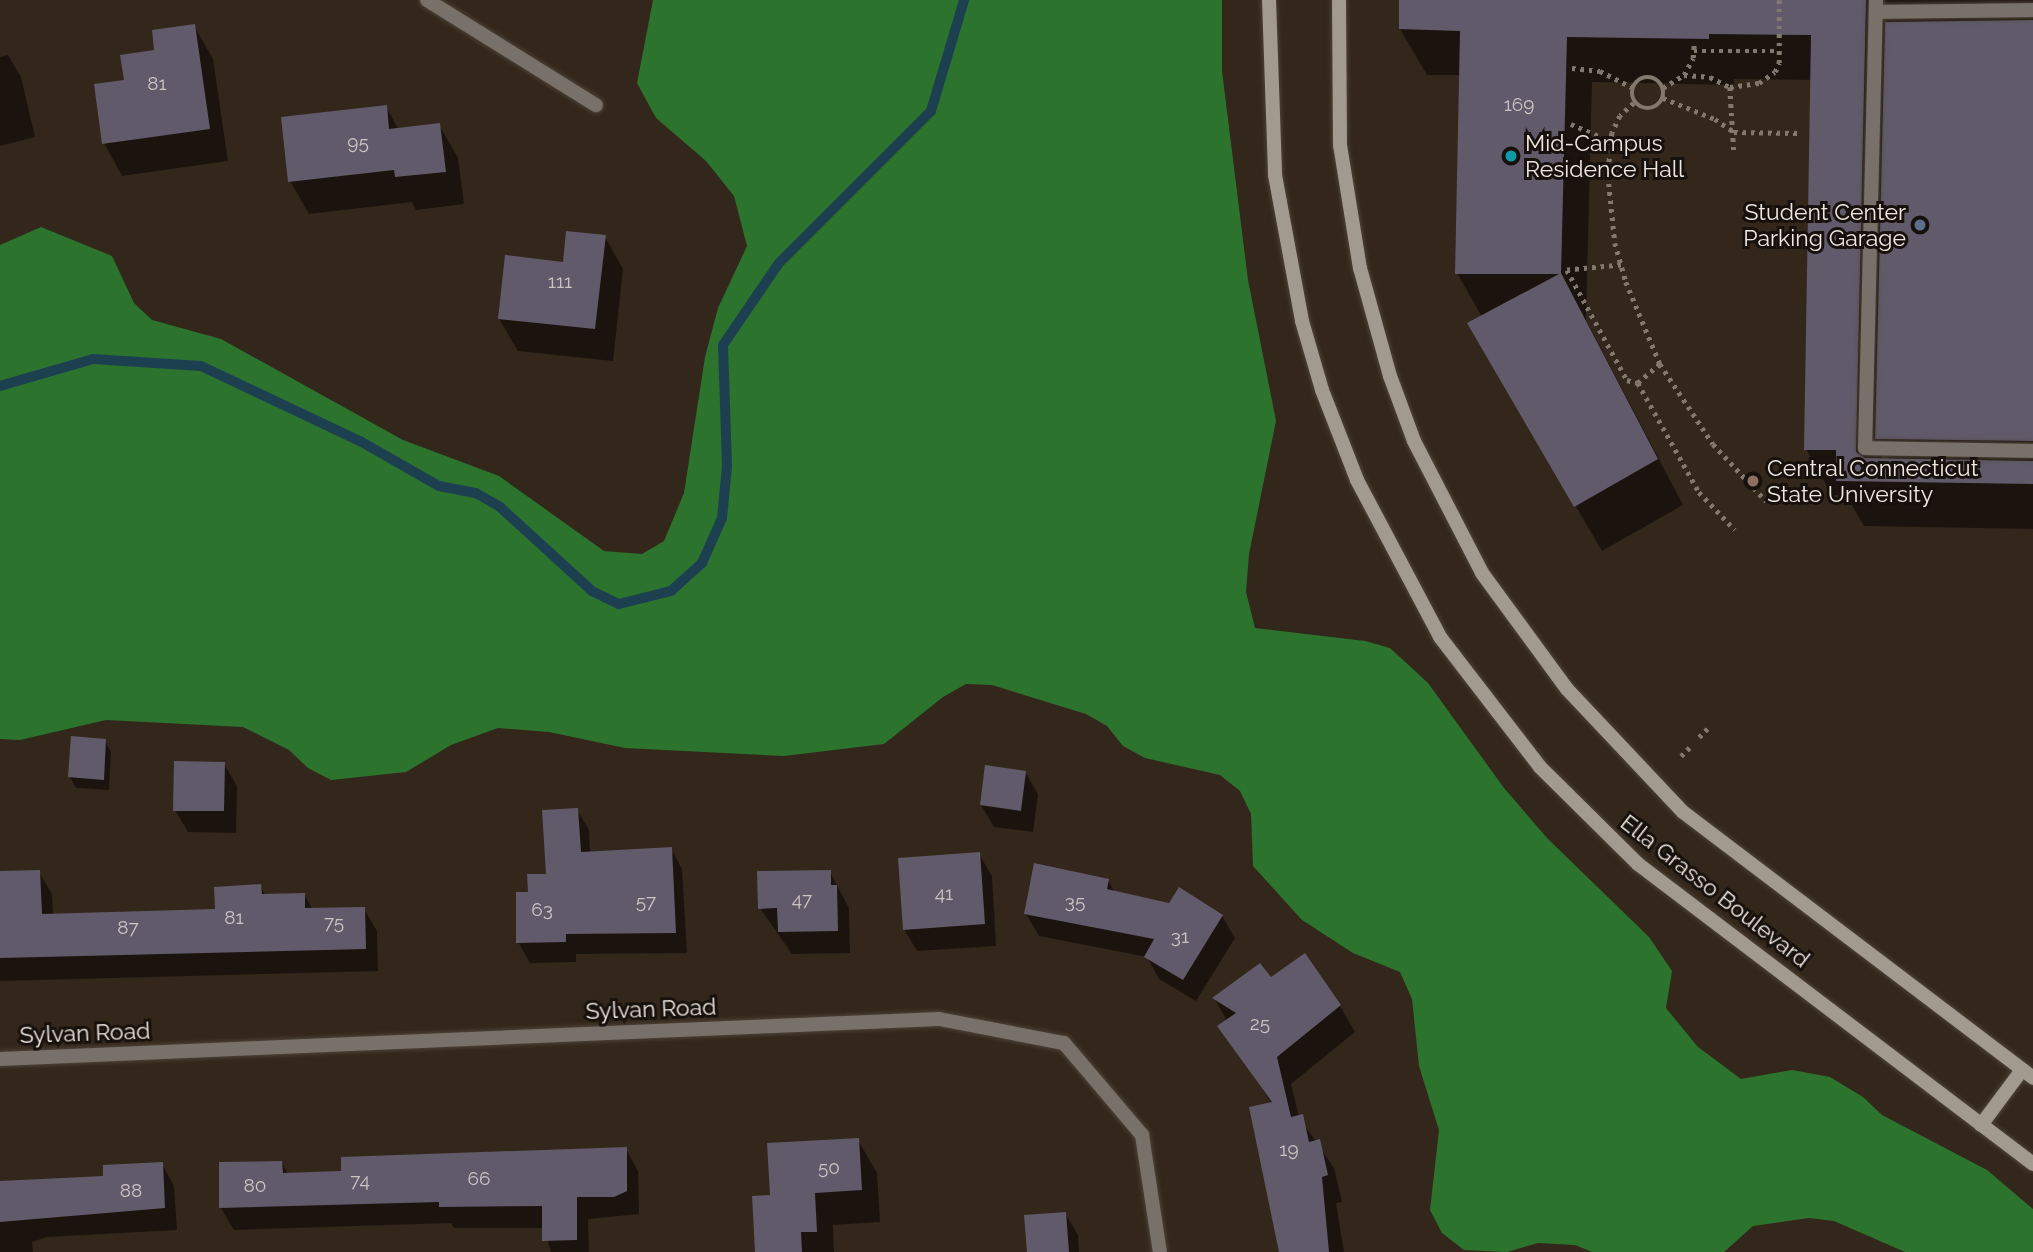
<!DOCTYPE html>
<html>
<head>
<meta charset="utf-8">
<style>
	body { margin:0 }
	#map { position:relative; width:2033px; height:1252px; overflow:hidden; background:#33271b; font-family:Raleway,sans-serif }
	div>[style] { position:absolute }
	.forest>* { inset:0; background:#2c732e }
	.shadow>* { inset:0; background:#0007 }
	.stream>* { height:10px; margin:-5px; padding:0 5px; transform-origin:5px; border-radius:5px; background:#1d4051 }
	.building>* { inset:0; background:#615a6a }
	.path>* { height:4.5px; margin-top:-2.25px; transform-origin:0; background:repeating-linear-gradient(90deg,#82786e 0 3.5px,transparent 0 8.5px) }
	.path>.ring { margin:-2.25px; padding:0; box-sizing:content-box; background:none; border:4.5px solid #82786e; border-radius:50% }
	.roads { filter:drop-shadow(0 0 2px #4d4236) drop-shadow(0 0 2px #4d4236) }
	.lane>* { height:14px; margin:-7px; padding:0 7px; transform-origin:7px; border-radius:7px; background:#77716a }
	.street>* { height:14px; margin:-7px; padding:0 7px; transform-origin:7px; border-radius:7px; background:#77716a }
	.secondary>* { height:14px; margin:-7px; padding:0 7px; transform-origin:7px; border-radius:7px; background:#a2998f }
	.dots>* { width:19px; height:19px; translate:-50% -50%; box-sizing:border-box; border:4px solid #16110c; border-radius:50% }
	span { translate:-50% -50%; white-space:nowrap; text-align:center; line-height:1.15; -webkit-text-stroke:6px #16110c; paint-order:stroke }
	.number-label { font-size:19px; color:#ccc3c2 }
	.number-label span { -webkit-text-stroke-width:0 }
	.poi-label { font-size:23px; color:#efe6df }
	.left { translate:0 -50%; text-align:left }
	.right { translate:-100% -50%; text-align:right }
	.street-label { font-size:23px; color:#efe6df }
</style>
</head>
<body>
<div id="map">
	<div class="forest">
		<div style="clip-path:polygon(653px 0,1222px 0,1222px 71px,1248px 280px,1276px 421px,1249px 554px,1246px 592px,1255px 628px,1365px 641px,1390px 648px,1428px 683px,1504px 788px,1547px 838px,1649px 937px,1672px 971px,1666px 1008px,1698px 1047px,1741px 1079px,1792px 1070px,1830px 1077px,1863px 1097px,1882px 1115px,1987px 1170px,2033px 1209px,2033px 1252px,1905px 1252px,1834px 1221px,1809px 1218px,1753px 1226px,1724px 1252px,1592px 1252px,1575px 1245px,1538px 1243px,1507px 1252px,1464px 1250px,1442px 1233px,1430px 1210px,1439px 1130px,1419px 1066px,1412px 999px,1400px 972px,1353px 953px,1302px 920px,1253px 866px,1251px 814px,1240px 791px,1220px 775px,1145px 758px,1123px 746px,1107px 726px,1086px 714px,992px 685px,966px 684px,943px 697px,884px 744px,784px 756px,625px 748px,549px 732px,498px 728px,451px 745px,406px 772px,331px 780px,308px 768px,289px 750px,243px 727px,106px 720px,20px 740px,0 739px,0 245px,41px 227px,112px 256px,134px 303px,152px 320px,221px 339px,403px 440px,499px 476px,604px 551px,642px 554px,664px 541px,684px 493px,705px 357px,718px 308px,747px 246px,734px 196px,706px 161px,656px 118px,637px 83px)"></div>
	</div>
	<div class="shadow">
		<div style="clip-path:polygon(evenodd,1401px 0,2033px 0,2033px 529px,1864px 526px,1846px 495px,1832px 495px,1806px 449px,1812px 80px,1734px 79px,1734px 85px,1592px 82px,1586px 320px,1683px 505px,1602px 551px,1469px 324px,1482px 317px,1457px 273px,1461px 75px,1427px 75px,1400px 29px,1401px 0,1882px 447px,1889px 459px,1882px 459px,1882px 447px)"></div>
		<div style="clip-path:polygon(194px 26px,213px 59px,228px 161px,122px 176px,104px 143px,126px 82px,156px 52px)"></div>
		<div style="clip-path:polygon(8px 55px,21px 77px,35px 137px,0 146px,0 57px)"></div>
		<div style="clip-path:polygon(386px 107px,399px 130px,439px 125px,458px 158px,464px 204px,416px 210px,412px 202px,309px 214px,290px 181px)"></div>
		<div style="clip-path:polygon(605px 237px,623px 269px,613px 361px,518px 351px,499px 319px,564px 264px)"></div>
		<div style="clip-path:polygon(105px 741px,111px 752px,109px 790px,76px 788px,70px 777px)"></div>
		<div style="clip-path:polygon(224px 764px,237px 786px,236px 833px,188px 832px,175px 810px)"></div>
		<div style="clip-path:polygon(1025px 772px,1038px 794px,1033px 832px,994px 827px,981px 805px)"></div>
		<div style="clip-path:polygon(577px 810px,589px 830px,590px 853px,671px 849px,682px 869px,687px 953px,576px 954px,576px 962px,530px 963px,518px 942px,530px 893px,548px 876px)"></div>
		<div style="clip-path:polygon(979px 854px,992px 876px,996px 946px,917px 951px,904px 929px)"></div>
		<div style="clip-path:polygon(39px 872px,52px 894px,53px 915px,217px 910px,260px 886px,266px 896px,304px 894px,313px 910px,364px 909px,377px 931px,378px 971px,0 981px,0 873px)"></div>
		<div style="clip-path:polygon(830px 872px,849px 908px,850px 953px,792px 954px,760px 908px)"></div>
		<div style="clip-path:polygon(1108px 880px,1115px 893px,1222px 916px,1235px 938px,1196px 1001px,1159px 979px,1147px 957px,1039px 936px,1026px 914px)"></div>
		<div style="clip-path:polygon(1270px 980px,1340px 1006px,1355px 1032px,1291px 1084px,1299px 1117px,1334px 1168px,1342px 1202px,1336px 1203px,1344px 1252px,1282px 1252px,1272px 1104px,1220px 1026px,1227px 1021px,1214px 998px)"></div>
		<div style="clip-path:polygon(858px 1140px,877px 1173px,880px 1222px,833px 1225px,834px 1252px,757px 1252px,771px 1197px)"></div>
		<div style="clip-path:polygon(626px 1149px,638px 1171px,639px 1214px,588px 1219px,589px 1252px,551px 1252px,544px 1228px,454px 1228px,451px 1223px,234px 1230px,221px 1208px,281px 1162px,288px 1174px,343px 1173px)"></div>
		<div style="clip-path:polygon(162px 1164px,174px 1186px,177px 1230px,47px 1237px,32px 1242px,33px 1252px,0 1252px,0 1184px,105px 1177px)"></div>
		<div style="clip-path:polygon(1065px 1213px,1078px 1235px,1079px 1252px,1029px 1252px)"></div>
	</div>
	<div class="stream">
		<div style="left:0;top:386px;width:97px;rotate:-16.2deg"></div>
		<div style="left:93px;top:359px;width:108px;rotate:3.7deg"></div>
		<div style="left:201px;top:366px;width:176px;rotate:25.3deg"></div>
		<div style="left:360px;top:441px;width:91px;rotate:29.7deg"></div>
		<div style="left:439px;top:486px;width:38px;rotate:11deg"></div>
		<div style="left:476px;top:493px;width:28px;rotate:30deg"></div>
		<div style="left:500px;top:507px;width:125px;rotate:42.4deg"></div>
		<div style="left:592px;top:591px;width:30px;rotate:26deg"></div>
		<div style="left:619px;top:604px;width:54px;rotate:-14deg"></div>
		<div style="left:671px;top:591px;width:42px;rotate:-42.1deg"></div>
		<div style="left:702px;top:563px;width:49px;rotate:-66deg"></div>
		<div style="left:722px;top:518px;width:52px;rotate:-84.5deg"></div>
		<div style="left:727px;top:466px;width:121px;rotate:-91.9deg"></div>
		<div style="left:723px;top:345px;width:99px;rotate:-55.7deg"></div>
		<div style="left:779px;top:263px;width:215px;rotate:-45deg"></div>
		<div style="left:931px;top:111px;width:116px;rotate:-73.4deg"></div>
	</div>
	<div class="building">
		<div style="clip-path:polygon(1399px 0,1866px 0,1856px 452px,1865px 458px,2033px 461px,2033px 484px,1836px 481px,1836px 450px,1804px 450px,1811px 35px,1709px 34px,1709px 39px,1567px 37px,1561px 273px,1658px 459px,1574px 507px,1467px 323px,1559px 274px,1455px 274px,1460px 31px,1399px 29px)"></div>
		<div style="clip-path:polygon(2033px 20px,2033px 441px,1875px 439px,1885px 22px)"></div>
		<div style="clip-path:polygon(195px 24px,210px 129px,102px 144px,94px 84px,124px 80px,120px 55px,154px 50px,152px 30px)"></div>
		<div style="clip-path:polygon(387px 105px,389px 129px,440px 123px,446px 172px,395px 177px,394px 170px,288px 182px,281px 117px)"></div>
		<div style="clip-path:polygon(566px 231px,606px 235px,595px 329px,498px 319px,505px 255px,563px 262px)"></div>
		<div style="clip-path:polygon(71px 736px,106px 739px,104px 780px,68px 777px)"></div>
		<div style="clip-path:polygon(174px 761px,225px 762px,224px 811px,173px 811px)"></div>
		<div style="clip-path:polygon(985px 765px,1026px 771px,1021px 811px,980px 805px)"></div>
		<div style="clip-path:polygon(578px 808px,581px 852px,672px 847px,676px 933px,566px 934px,566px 942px,516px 943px,516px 892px,528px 892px,527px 874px,546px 874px,542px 810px)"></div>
		<div style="clip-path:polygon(980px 852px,985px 924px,903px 930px,898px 858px)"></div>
		<div style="clip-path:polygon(1034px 863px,1109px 879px,1107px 889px,1169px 903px,1179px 887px,1223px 915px,1183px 980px,1144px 957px,1154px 939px,1024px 914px)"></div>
		<div style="clip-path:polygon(40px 870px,42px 914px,215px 909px,214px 887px,261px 884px,262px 894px,305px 893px,305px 908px,365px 907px,366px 949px,0 958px,0 871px)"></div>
		<div style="clip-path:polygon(831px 870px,831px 885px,837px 885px,838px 931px,778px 932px,777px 908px,758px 909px,757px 871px)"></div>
		<div style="clip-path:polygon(1305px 953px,1341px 1005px,1277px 1057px,1291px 1117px,1303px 1114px,1309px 1142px,1320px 1139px,1328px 1175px,1322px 1177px,1329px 1252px,1279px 1252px,1249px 1107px,1272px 1102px,1217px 1026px,1236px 1013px,1212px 998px,1260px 963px,1271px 977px)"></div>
		<div style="clip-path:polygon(859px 1138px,862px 1190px,815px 1193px,817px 1232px,801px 1232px,802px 1252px,755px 1252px,752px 1196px,770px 1195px,767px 1143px)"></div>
		<div style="clip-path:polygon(627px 1147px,627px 1191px,614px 1197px,577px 1197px,577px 1240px,542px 1241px,542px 1206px,439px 1207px,439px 1202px,219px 1208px,219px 1162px,282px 1161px,283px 1173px,341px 1171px,341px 1157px)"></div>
		<div style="clip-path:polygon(163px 1162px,165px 1208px,0 1222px,0 1181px,103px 1176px,103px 1165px)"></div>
		<div style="clip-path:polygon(1066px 1212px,1069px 1252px,1027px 1252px,1024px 1215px)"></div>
	</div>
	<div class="path">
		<div style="left:1694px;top:51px;width:85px"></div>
		<div style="left:1572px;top:68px;width:28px;rotate:6deg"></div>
		<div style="left:1600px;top:71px;width:36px;rotate:27deg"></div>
		<div style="left:1684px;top:75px;width:26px;rotate:4deg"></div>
		<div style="left:1710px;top:77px;width:22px;rotate:27deg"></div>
		<div style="left:1730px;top:87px;width:65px;rotate:86.5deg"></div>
		<div class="ring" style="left:1632px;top:77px;width:27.5px;height:27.5px"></div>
		<div style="left:1730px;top:87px;width:29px;rotate:-8deg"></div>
		<div style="left:1759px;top:83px;width:19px;rotate:-35deg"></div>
		<div style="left:1775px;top:72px;width:10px;rotate:-66deg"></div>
		<div style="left:1779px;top:63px;width:63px;rotate:-90deg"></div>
		<div style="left:1663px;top:88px;width:25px;rotate:-32deg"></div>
		<div style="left:1684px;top:75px;width:19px;rotate:-62deg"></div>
		<div style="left:1693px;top:58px;width:15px;rotate:-86deg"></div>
		<div style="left:1663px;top:98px;width:56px;rotate:22deg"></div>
		<div style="left:1715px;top:119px;width:23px;rotate:34deg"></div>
		<div style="left:1734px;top:132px;width:65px;rotate:0.9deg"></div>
		<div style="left:1634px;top:103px;width:19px;rotate:137deg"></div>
		<div style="left:1620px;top:116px;width:19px;rotate:115deg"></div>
		<div style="left:1612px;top:133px;width:42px;rotate:95.4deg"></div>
		<div style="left:1608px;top:175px;width:68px;rotate:84.1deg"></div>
		<div style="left:1615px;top:243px;width:41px;rotate:74.2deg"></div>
		<div style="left:1626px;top:282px;width:89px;rotate:67.5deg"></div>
		<div style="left:1660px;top:364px;width:96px;rotate:56.5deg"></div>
		<div style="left:1713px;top:444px;width:78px;rotate:47.1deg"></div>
		<div style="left:1571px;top:124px;width:43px;rotate:23.6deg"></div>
		<div style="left:1621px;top:265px;width:54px;rotate:174.7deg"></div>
		<div style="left:1567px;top:270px;width:125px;rotate:61.4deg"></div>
		<div style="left:1627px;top:380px;width:11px;rotate:15deg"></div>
		<div style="left:1660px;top:364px;width:29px;rotate:139deg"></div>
		<div style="left:1638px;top:383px;width:125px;rotate:60.8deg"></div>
		<div style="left:1699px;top:492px;width:52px;rotate:46.5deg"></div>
		<div style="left:1699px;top:737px;width:13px;rotate:-45deg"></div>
		<div style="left:1681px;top:756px;width:16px;rotate:-45deg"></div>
	</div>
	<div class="roads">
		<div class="lane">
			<div style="left:1876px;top:0;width:448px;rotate:91.4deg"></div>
			<div style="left:1865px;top:448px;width:168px;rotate:1deg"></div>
			<div style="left:1876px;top:12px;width:157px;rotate:-0.7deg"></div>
		</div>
		<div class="street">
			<div style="left:427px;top:0;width:199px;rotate:31.9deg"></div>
			<div style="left:0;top:1059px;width:940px;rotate:-2.44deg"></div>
			<div style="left:939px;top:1019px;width:127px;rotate:10.9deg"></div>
			<div style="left:1064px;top:1043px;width:121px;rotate:49.7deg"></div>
			<div style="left:1142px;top:1135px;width:118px;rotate:81.3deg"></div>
		</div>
		<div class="secondary">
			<div style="left:1269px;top:0;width:175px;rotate:88deg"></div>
			<div style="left:1275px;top:175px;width:148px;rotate:79.5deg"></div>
			<div style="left:1302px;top:321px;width:72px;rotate:73.8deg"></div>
			<div style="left:1322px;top:390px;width:97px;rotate:68.7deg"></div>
			<div style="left:1357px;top:480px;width:178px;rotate:62.1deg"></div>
			<div style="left:1440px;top:637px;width:164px;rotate:52.4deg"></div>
			<div style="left:1540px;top:767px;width:138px;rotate:44.7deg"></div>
			<div style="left:1638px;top:864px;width:496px;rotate:37.2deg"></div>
			<div style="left:1339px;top:0;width:145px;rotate:89.6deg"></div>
			<div style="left:1340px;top:145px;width:125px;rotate:80.8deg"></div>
			<div style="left:1360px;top:268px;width:112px;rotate:74.5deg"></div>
			<div style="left:1390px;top:376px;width:69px;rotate:69.7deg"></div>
			<div style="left:1414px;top:441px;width:148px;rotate:62.7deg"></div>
			<div style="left:1482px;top:573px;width:144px;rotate:53.8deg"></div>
			<div style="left:1567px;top:689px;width:169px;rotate:46.7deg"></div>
			<div style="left:1683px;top:812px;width:440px;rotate:37.2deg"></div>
			<div style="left:1981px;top:1125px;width:69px;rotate:-53.3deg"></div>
		</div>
	</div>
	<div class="dots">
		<div style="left:1511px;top:156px;background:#0f9aa8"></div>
		<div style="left:1920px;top:225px;background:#5c6f8a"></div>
		<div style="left:1753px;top:481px;background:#8d6e63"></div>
	</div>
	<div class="number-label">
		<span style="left:157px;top:84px">81</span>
		<span style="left:1519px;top:105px">169</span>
		<span style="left:358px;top:143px">95</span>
		<span style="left:560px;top:282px">111</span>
		<span style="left:944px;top:894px">41</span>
		<span style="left:802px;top:900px">47</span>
		<span style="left:646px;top:902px">57</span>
		<span style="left:1075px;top:902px">35</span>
		<span style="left:542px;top:910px">63</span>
		<span style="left:234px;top:918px">81</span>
		<span style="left:334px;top:923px">75</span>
		<span style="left:128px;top:928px">87</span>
		<span style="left:1180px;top:937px">31</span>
		<span style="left:1260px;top:1024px">25</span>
		<span style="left:1289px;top:1150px">19</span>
		<span style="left:829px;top:1168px">50</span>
		<span style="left:479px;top:1179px">66</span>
		<span style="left:360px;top:1181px">74</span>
		<span style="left:255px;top:1186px">80</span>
		<span style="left:131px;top:1191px">88</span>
	</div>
	<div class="poi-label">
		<span class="left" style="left:1525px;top:156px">Mid-Campus<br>Residence Hall</span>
		<span class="right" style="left:1906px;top:225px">Student Center<br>Parking Garage</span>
		<span class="left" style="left:1767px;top:481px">Central Connecticut<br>State University</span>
	</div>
	<div class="street-label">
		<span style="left:1715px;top:891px;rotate:38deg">Ella Grasso Boulevard</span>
		<span style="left:651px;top:1009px;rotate:-2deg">Sylvan Road</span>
		<span style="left:85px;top:1033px;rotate:-2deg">Sylvan Road</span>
	</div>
</div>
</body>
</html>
